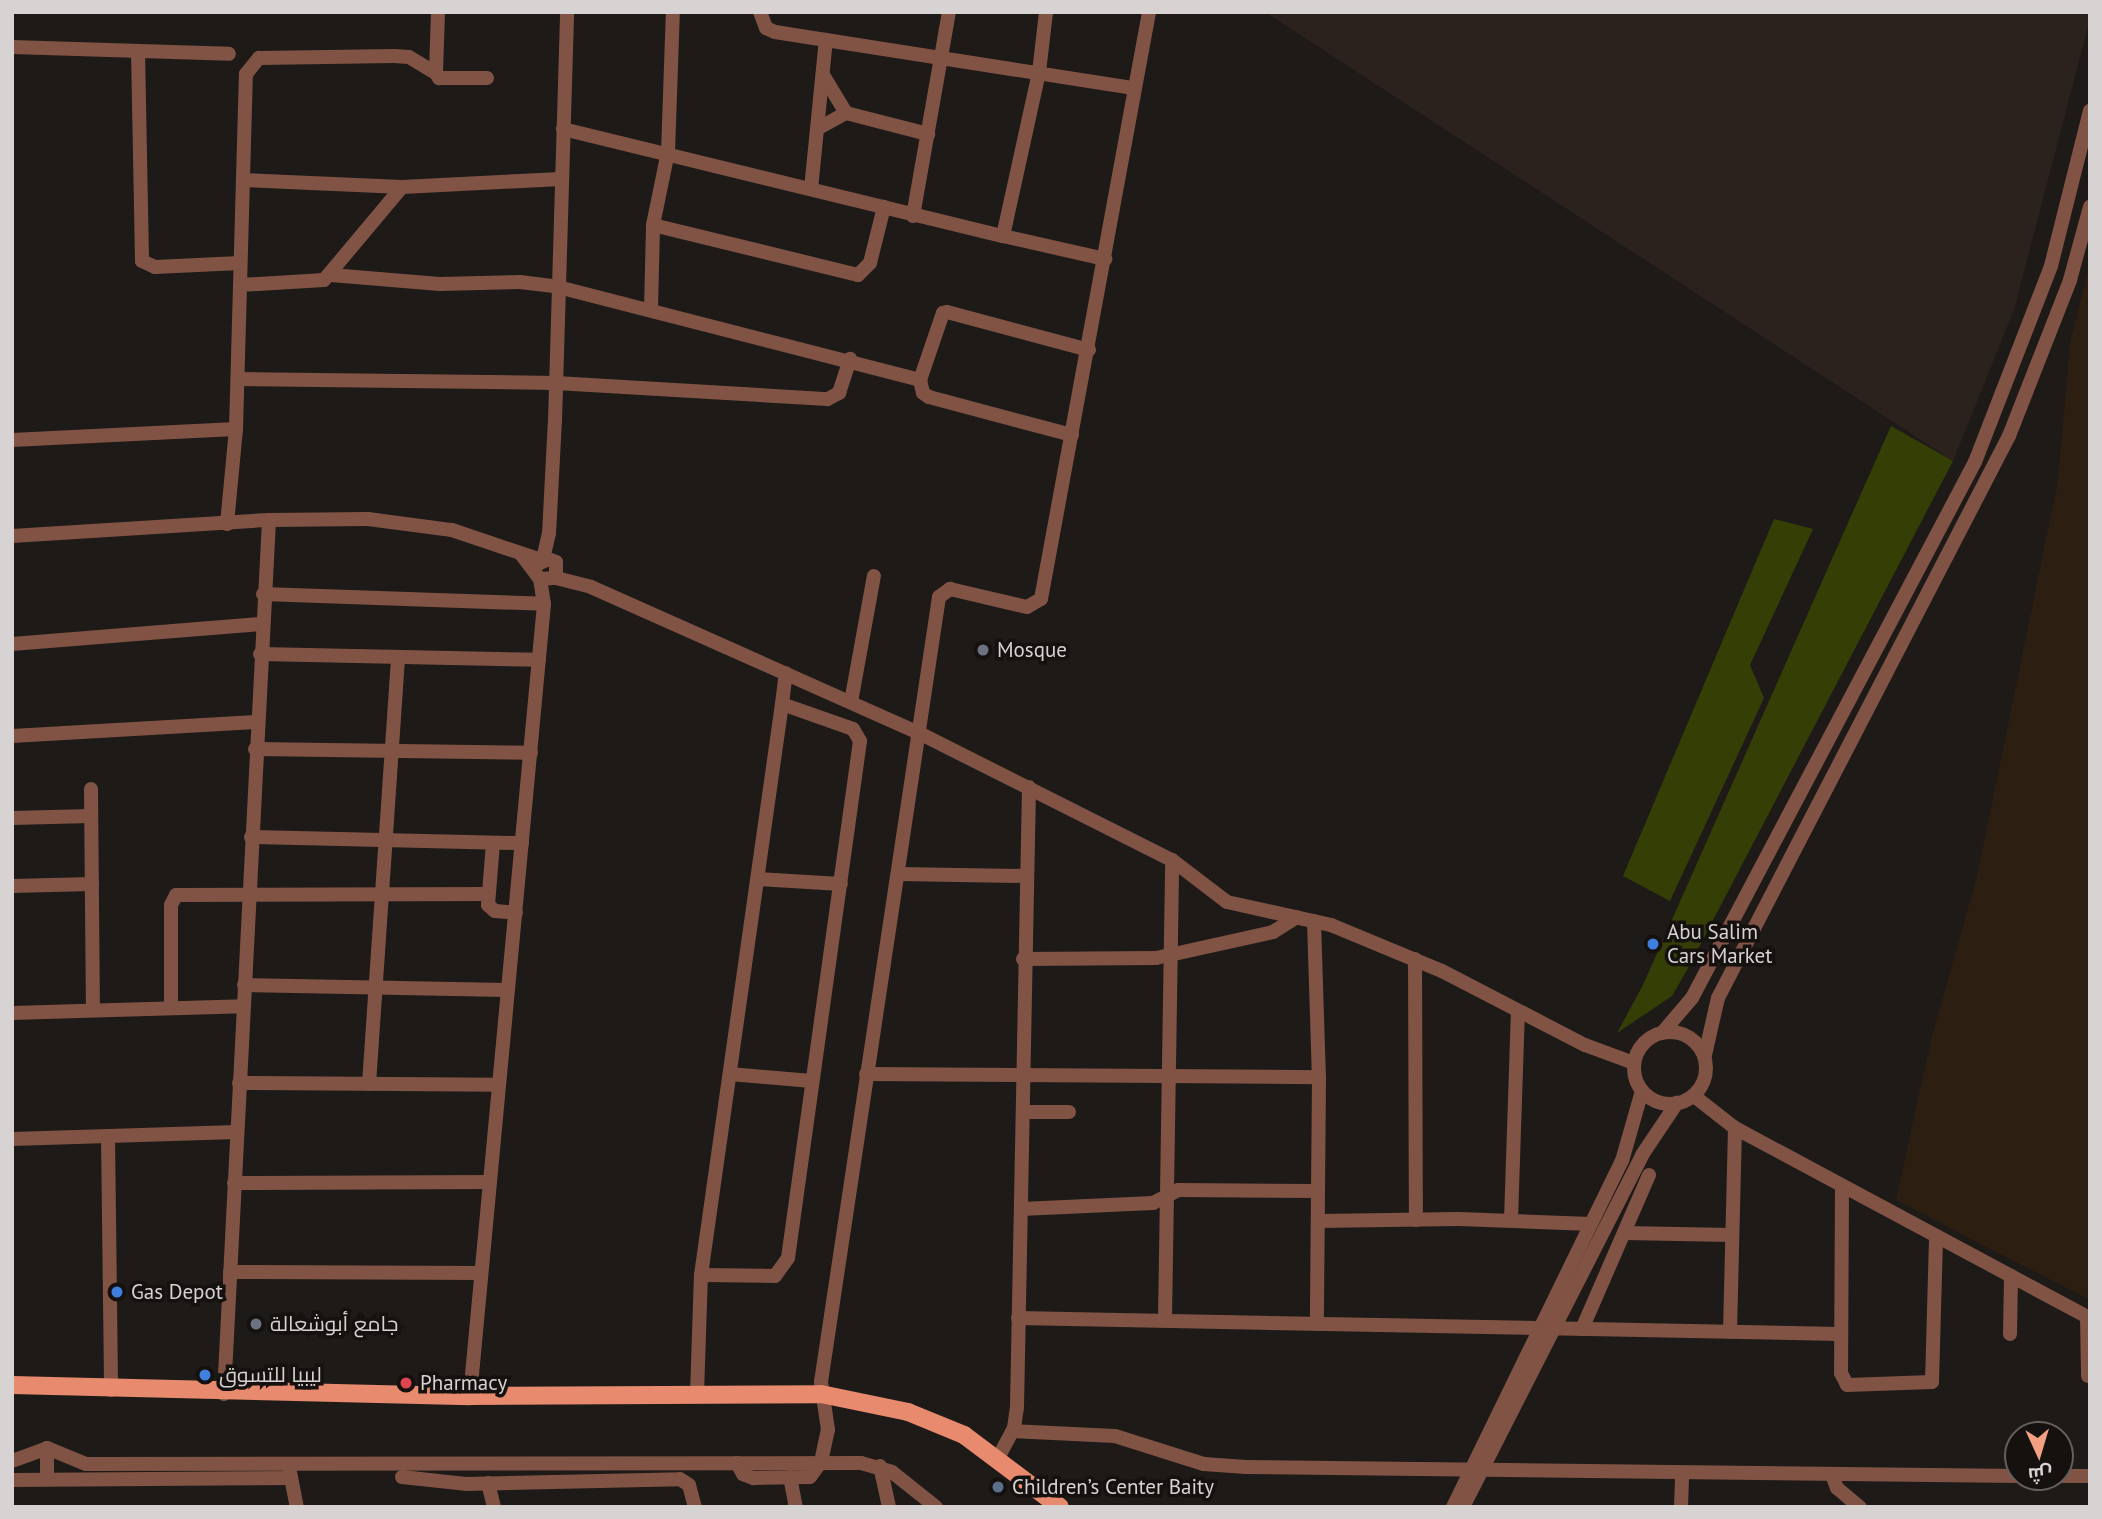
<!DOCTYPE html>
<html>
<head>
<meta charset="utf-8">
<style>
	body { margin:0 }
	#map { position:relative; width:2102px; height:1519px; overflow:hidden; background:#1e1a18; font-family:"PT Sans",Cairo,sans-serif }
	div>[style] { position:absolute }
	.built>* { inset:0; background:#2b211d }
	.industrial>* { inset:0; background:#2c1f12 }
	.green>* { inset:0; background:#353f05 }
	.minor>* { height:14px; margin:-7px; padding:0 7px; transform-origin:7px; border-radius:7px; background:#805345 }
	.minor>.ring { margin:-7px; padding:0; box-sizing:content-box; background:none; border:14px solid #805345; border-radius:50% }
	.major>* { height:18px; margin:-9px; padding:0 9px; transform-origin:9px; border-radius:9px; background:#e78a6d }
	.dots>* { width:19px; height:19px; translate:-50% -50%; box-sizing:border-box; border:4px solid #15110f; border-radius:50% }
	span { translate:-50% -50%; white-space:nowrap; text-align:center; line-height:1.15; -webkit-text-stroke:7px #15110f; paint-order:stroke }
	.poi-label { font-size:21px; color:#d7d3d2 }
	.left { translate:0 -50%; text-align:left }
	.frame { position:absolute; inset:0; border:14px solid #d7d3d2; pointer-events:none }
	.north { position:absolute; left:2004px; top:1421px; width:70px; height:70px; box-sizing:border-box; background:#15110f; border:2px solid #635f5d; border-radius:50%; rotate:176deg; font-size:19px; font-weight:700; line-height:28px; text-align:center; color:#d7d3d2 }
	.north::after { content:''; display:block; margin:auto; width:24px; height:32px; background:#f2a081; clip-path:polygon(50% 0,100% 100%,50% 72%,0 100%) }
</style>
</head>
<body>
<div id="map">
	<div class="built">
		<div style="clip-path:polygon(1265px 12px,2090px 12px,2090px 19px,2014px 310px,1953px 461px)"></div>
	</div>
	<div class="industrial">
		<div style="clip-path:polygon(2090px 263px,2090px 1300px,1896px 1200px,1930px 1044px,1977px 876px,2058px 481px,2070px 344px)"></div>
	</div>
	<div class="green">
		<div style="clip-path:polygon(1891px 426px,1953px 461px,1687px 970px,1672px 996px,1617px 1033px,1643px 985px)"></div>
		<div style="clip-path:polygon(1774px 519px,1813px 529px,1750px 665px,1764px 698px,1670px 901px,1623px 876px)"></div>
	</div>
	<div class="minor">
		<div style="left:438px;top:12px;width:61px;rotate:91.9deg"></div>
		<div style="left:436px;top:73px;width:6px;rotate:59deg"></div>
		<div style="left:439px;top:78px;width:48px"></div>
		<div style="left:760px;top:12px;width:17px;rotate:69deg"></div>
		<div style="left:766px;top:28px;width:10px;rotate:24deg"></div>
		<div style="left:775px;top:32px;width:363px;rotate:8.9deg"></div>
		<div style="left:12px;top:47px;width:217px;rotate:1.8deg"></div>
		<div style="left:138px;top:51px;width:210px;rotate:88.9deg"></div>
		<div style="left:142px;top:261px;width:14px;rotate:25deg"></div>
		<div style="left:155px;top:267px;width:85px;rotate:-2.7deg"></div>
		<div style="left:823px;top:75px;width:44px;rotate:58.8deg"></div>
		<div style="left:563px;top:129px;width:453px;rotate:13.7deg"></div>
		<div style="left:1003px;top:236px;width:168px;rotate:-77.6deg"></div>
		<div style="left:1039px;top:72px;width:60px;rotate:-83.3deg"></div>
		<div style="left:817px;top:129px;width:33px;rotate:-29deg"></div>
		<div style="left:846px;top:113px;width:85px;rotate:14.4deg"></div>
		<div style="left:243px;top:180px;width:159px;rotate:2.5deg"></div>
		<div style="left:402px;top:187px;width:159px;rotate:-2.9deg"></div>
		<div style="left:811px;top:189px;width:150px;rotate:-84.3deg"></div>
		<div style="left:913px;top:216px;width:207px;rotate:-80deg"></div>
		<div style="left:653px;top:225px;width:211px;rotate:13.7deg"></div>
		<div style="left:858px;top:275px;width:17px;rotate:-45deg"></div>
		<div style="left:870px;top:263px;width:58px;rotate:-76deg"></div>
		<div style="left:1003px;top:236px;width:105px;rotate:12.7deg"></div>
		<div style="left:331px;top:275px;width:109px;rotate:4.7deg"></div>
		<div style="left:440px;top:284px;width:80px;rotate:-1.4deg"></div>
		<div style="left:520px;top:282px;width:38px;rotate:7deg"></div>
		<div style="left:558px;top:287px;width:374px;rotate:14.4deg"></div>
		<div style="left:920px;top:380px;width:71px;rotate:-71.1deg"></div>
		<div style="left:943px;top:313px;width:4px;rotate:-14deg"></div>
		<div style="left:947px;top:312px;width:147px;rotate:15deg"></div>
		<div style="left:240px;top:285px;width:84px;rotate:-3.4deg"></div>
		<div style="left:324px;top:280px;width:121px;rotate:-50deg"></div>
		<div style="left:651px;top:309px;width:84px;rotate:-88.6deg"></div>
		<div style="left:653px;top:225px;width:75px;rotate:-78.4deg"></div>
		<div style="left:668px;top:152px;width:140px;rotate:-88deg"></div>
		<div style="left:238px;top:379px;width:318px;rotate:0.7deg"></div>
		<div style="left:556px;top:383px;width:272px;rotate:3.4deg"></div>
		<div style="left:828px;top:399px;width:13px;rotate:-29deg"></div>
		<div style="left:839px;top:393px;width:36px;rotate:-72deg"></div>
		<div style="left:920px;top:380px;width:13px;rotate:77deg"></div>
		<div style="left:923px;top:393px;width:7px;rotate:34deg"></div>
		<div style="left:929px;top:397px;width:148px;rotate:14.9deg"></div>
		<div style="left:12px;top:440px;width:224px;rotate:-2.8deg"></div>
		<div style="left:227px;top:524px;width:95px;rotate:-84.6deg"></div>
		<div style="left:236px;top:429px;width:355px;rotate:-88.4deg"></div>
		<div style="left:246px;top:74px;width:21px;rotate:-51deg"></div>
		<div style="left:259px;top:58px;width:135px;rotate:-0.8deg"></div>
		<div style="left:394px;top:56px;width:15px;rotate:4deg"></div>
		<div style="left:409px;top:57px;width:31px;rotate:31deg"></div>
		<div style="left:12px;top:536px;width:257px;rotate:-3.6deg"></div>
		<div style="left:269px;top:520px;width:99px;rotate:-0.6deg"></div>
		<div style="left:368px;top:519px;width:85px;rotate:7.5deg"></div>
		<div style="left:452px;top:530px;width:94px;rotate:18.6deg"></div>
		<div style="left:521px;top:554px;width:31px;rotate:53deg"></div>
		<div style="left:540px;top:579px;width:16px;rotate:-4deg"></div>
		<div style="left:556px;top:578px;width:16px;rotate:-90deg"></div>
		<div style="left:556px;top:562px;width:9px;rotate:-159deg"></div>
		<div style="left:548px;top:559px;width:11px;rotate:153deg"></div>
		<div style="left:543px;top:559px;width:26px;rotate:-77deg"></div>
		<div style="left:549px;top:534px;width:113px;rotate:-87deg"></div>
		<div style="left:555px;top:421px;width:409px;rotate:-88.3deg"></div>
		<div style="left:556px;top:578px;width:36px;rotate:14deg"></div>
		<div style="left:591px;top:587px;width:361px;rotate:24deg"></div>
		<div style="left:921px;top:734px;width:281px;rotate:26.7deg"></div>
		<div style="left:1172px;top:860px;width:69px;rotate:37.4deg"></div>
		<div style="left:1227px;top:902px;width:107px;rotate:12.5deg"></div>
		<div style="left:1331px;top:925px;width:120px;rotate:22.5deg"></div>
		<div style="left:1442px;top:971px;width:161px;rotate:27.4deg"></div>
		<div style="left:1585px;top:1045px;width:52px;rotate:20.2deg"></div>
		<div style="left:263px;top:594px;width:281px;rotate:2deg"></div>
		<div style="left:12px;top:644px;width:250px;rotate:-4.6deg"></div>
		<div style="left:260px;top:654px;width:279px;rotate:1.2deg"></div>
		<div style="left:851px;top:702px;width:128px;rotate:-79.7deg"></div>
		<div style="left:782px;top:704px;width:31px;rotate:-83deg"></div>
		<div style="left:12px;top:736px;width:244px;rotate:-3.3deg"></div>
		<div style="left:255px;top:749px;width:276px;rotate:0.8deg"></div>
		<div style="left:91px;top:789px;width:221px;rotate:89.5deg"></div>
		<div style="left:12px;top:818px;width:79px;rotate:-1.5deg"></div>
		<div style="left:251px;top:837px;width:271px;rotate:1.3deg"></div>
		<div style="left:493px;top:843px;width:62px;rotate:94.6deg"></div>
		<div style="left:488px;top:905px;width:9px;rotate:41deg"></div>
		<div style="left:495px;top:911px;width:21px;rotate:5deg"></div>
		<div style="left:898px;top:874px;width:127px;rotate:0.9deg"></div>
		<div style="left:758px;top:879px;width:83px;rotate:3.4deg"></div>
		<div style="left:12px;top:886px;width:80px;rotate:-1.4deg"></div>
		<div style="left:1314px;top:921px;width:156px;rotate:88.2deg"></div>
		<div style="left:1319px;top:1077px;width:247px;rotate:90.5deg"></div>
		<div style="left:1023px;top:959px;width:133px;rotate:-0.4deg"></div>
		<div style="left:1156px;top:958px;width:120px;rotate:-12.5deg"></div>
		<div style="left:1273px;top:932px;width:28px;rotate:-32deg"></div>
		<div style="left:1415px;top:959px;width:261px;rotate:89.8deg"></div>
		<div style="left:244px;top:985px;width:263px;rotate:1.1deg"></div>
		<div style="left:171px;top:1008px;width:103px;rotate:-90deg"></div>
		<div style="left:171px;top:905px;width:11px;rotate:-63deg"></div>
		<div style="left:176px;top:895px;width:312px;rotate:-0.2deg"></div>
		<div style="left:12px;top:1013px;width:231px;rotate:-1.7deg"></div>
		<div class="ring" style="left:1634px;top:1032px;width:58px;height:58px"></div>
		<div style="left:1662px;top:1033px;width:46px;rotate:-49.4deg"></div>
		<div style="left:1692px;top:998px;width:606px;rotate:-62.17deg"></div>
		<div style="left:1975px;top:462px;width:210px;rotate:-68.8deg"></div>
		<div style="left:2051px;top:266px;width:160px;rotate:-75.9deg"></div>
		<div style="left:1705px;top:1055px;width:58px;rotate:-77.2deg"></div>
		<div style="left:1718px;top:998px;width:633px;rotate:-62.63deg"></div>
		<div style="left:2009px;top:436px;width:168px;rotate:-68.6deg"></div>
		<div style="left:2070px;top:280px;width:76px;rotate:-74.7deg"></div>
		<div style="left:730px;top:1074px;width:82px;rotate:4.9deg"></div>
		<div style="left:866px;top:1074px;width:453px;rotate:0.4deg"></div>
		<div style="left:239px;top:1083px;width:260px;rotate:0.4deg"></div>
		<div style="left:369px;top:1084px;width:428px;rotate:-86.1deg"></div>
		<div style="left:1694px;top:1096px;width:52px;rotate:38deg"></div>
		<div style="left:1735px;top:1128px;width:403px;rotate:28.2deg"></div>
		<div style="left:1023px;top:1112px;width:46px"></div>
		<div style="left:108px;top:1136px;width:254px;rotate:89.3deg"></div>
		<div style="left:12px;top:1139px;width:225px;rotate:-1.8deg"></div>
		<div style="left:234px;top:1183px;width:256px;rotate:-0.2deg"></div>
		<div style="left:1842px;top:1188px;width:185px;rotate:90.3deg"></div>
		<div style="left:1841px;top:1373px;width:13px;rotate:63deg"></div>
		<div style="left:1847px;top:1385px;width:85px;rotate:-2deg"></div>
		<div style="left:1932px;top:1382px;width:145px;rotate:-88.4deg"></div>
		<div style="left:1021px;top:1209px;width:132px;rotate:-2.6deg"></div>
		<div style="left:1153px;top:1203px;width:28px;rotate:-27deg"></div>
		<div style="left:1178px;top:1190px;width:140px;rotate:0.4deg"></div>
		<div style="left:1511px;top:1220px;width:208px;rotate:-88.1deg"></div>
		<div style="left:1318px;top:1221px;width:141px;rotate:-0.8deg"></div>
		<div style="left:1459px;top:1219px;width:132px;rotate:2.2deg"></div>
		<div style="left:1624px;top:1233px;width:108px;rotate:1.1deg"></div>
		<div style="left:230px;top:1272px;width:251px;rotate:0.2deg"></div>
		<div style="left:2087px;top:1316px;width:60px;rotate:89deg"></div>
		<div style="left:1018px;top:1318px;width:823px;rotate:1.11deg"></div>
		<div style="left:1165px;top:1319px;width:459px;rotate:-89.1deg"></div>
		<div style="left:1582px;top:1329px;width:168px;rotate:-66.5deg"></div>
		<div style="left:1730px;top:1332px;width:204px;rotate:-88.6deg"></div>
		<div style="left:2010px;top:1334px;width:58px;rotate:-89deg"></div>
		<div style="left:224px;top:1394px;width:875px;rotate:-87.05deg"></div>
		<div style="left:697px;top:1394px;width:119px;rotate:-88.1deg"></div>
		<div style="left:701px;top:1275px;width:577px;rotate:-81.93deg"></div>
		<div style="left:782px;top:704px;width:75px;rotate:19.4deg"></div>
		<div style="left:853px;top:729px;width:14px;rotate:60deg"></div>
		<div style="left:860px;top:741px;width:522px;rotate:97.93deg"></div>
		<div style="left:788px;top:1258px;width:22px;rotate:126deg"></div>
		<div style="left:775px;top:1276px;width:74px;rotate:-179.2deg"></div>
		<div style="left:470px;top:1396px;width:795px;rotate:-84.66deg"></div>
		<div style="left:544px;top:604px;width:25px;rotate:-99deg"></div>
		<div style="left:1013px;top:1431px;width:102px;rotate:2.8deg"></div>
		<div style="left:1115px;top:1436px;width:93px;rotate:17.5deg"></div>
		<div style="left:1204px;top:1464px;width:42px;rotate:4.1deg"></div>
		<div style="left:1246px;top:1467px;width:772px;rotate:0.67deg"></div>
		<div style="left:998px;top:1458px;width:34px;rotate:-62deg"></div>
		<div style="left:1014px;top:1428px;width:21px;rotate:-82deg"></div>
		<div style="left:1017px;top:1407px;width:620px;rotate:-88.89deg"></div>
		<div style="left:12px;top:1461px;width:37px;rotate:-20deg"></div>
		<div style="left:47px;top:1448px;width:42px;rotate:22.3deg"></div>
		<div style="left:86px;top:1464px;width:775px;rotate:-0.07deg"></div>
		<div style="left:861px;top:1463px;width:32px;rotate:16deg"></div>
		<div style="left:892px;top:1472px;width:56px;rotate:38.5deg"></div>
		<div style="left:737px;top:1463px;width:13px;rotate:61deg"></div>
		<div style="left:743px;top:1474px;width:11px;rotate:22deg"></div>
		<div style="left:753px;top:1478px;width:57px;rotate:-1deg"></div>
		<div style="left:810px;top:1477px;width:19px;rotate:-54deg"></div>
		<div style="left:821px;top:1462px;width:33px;rotate:-78deg"></div>
		<div style="left:828px;top:1430px;width:49px;rotate:-98.3deg"></div>
		<div style="left:821px;top:1382px;width:794px;rotate:-81.45deg"></div>
		<div style="left:939px;top:597px;width:14px;rotate:-36deg"></div>
		<div style="left:950px;top:589px;width:79px;rotate:13.2deg"></div>
		<div style="left:1027px;top:607px;width:16px;rotate:-30deg"></div>
		<div style="left:1041px;top:599px;width:597px;rotate:-79.57deg"></div>
		<div style="left:880px;top:1466px;width:42px;rotate:77.6deg"></div>
		<div style="left:290px;top:1472px;width:36px;rotate:79deg"></div>
		<div style="left:1832px;top:1475px;width:14px;rotate:69deg"></div>
		<div style="left:1837px;top:1488px;width:30px;rotate:40deg"></div>
		<div style="left:2060px;top:1476px;width:30px"></div>
		<div style="left:402px;top:1477px;width:64px;rotate:6.2deg"></div>
		<div style="left:466px;top:1484px;width:214px;rotate:-1.3deg"></div>
		<div style="left:680px;top:1479px;width:11px;rotate:34deg"></div>
		<div style="left:689px;top:1485px;width:23px;rotate:75deg"></div>
		<div style="left:790px;top:1477px;width:31px;rotate:79deg"></div>
		<div style="left:47px;top:1479px;width:31px;rotate:-90deg"></div>
		<div style="left:12px;top:1480px;width:279px;rotate:-0.4deg"></div>
		<div style="left:488px;top:1483px;width:25px;rotate:76deg"></div>
		<div style="left:1453px;top:1507px;width:385px;rotate:-64deg"></div>
		<div style="left:1622px;top:1161px;width:73px;rotate:-74.1deg"></div>
		<div style="left:1463px;top:1507px;width:395px;rotate:-63deg"></div>
		<div style="left:1642px;top:1155px;width:63px;rotate:-56.1deg"></div>
		<div style="left:1681px;top:1507px;width:34px;rotate:-88deg"></div>
	</div>
	<div class="major">
		<div style="left:12px;top:1385px;width:458px;rotate:1.4deg"></div>
		<div style="left:470px;top:1396px;width:351px;rotate:-0.3deg"></div>
		<div style="left:821px;top:1394px;width:89px;rotate:11.7deg"></div>
		<div style="left:908px;top:1412px;width:61px;rotate:22.3deg"></div>
		<div style="left:964px;top:1435px;width:120px;rotate:36.9deg"></div>
	</div>
	<div class="dots">
		<div style="left:983px;top:650px;background:#6b7280"></div>
		<div style="left:1653px;top:944px;background:#3f7fe0"></div>
		<div style="left:117px;top:1292px;background:#3f7fe0"></div>
		<div style="left:256px;top:1324px;background:#6b7280"></div>
		<div style="left:205px;top:1375px;background:#3f7fe0"></div>
		<div style="left:406px;top:1383px;background:#e0444e"></div>
		<div style="left:998px;top:1487px;background:#5c6f8a"></div>
	</div>
	<div class="poi-label">
		<span class="left" style="left:997px;top:650px">Mosque</span>
		<span class="left" style="left:1667px;top:944px">Abu Salim<br>Cars Market</span>
		<span class="left" style="left:131px;top:1292px">Gas Depot</span>
		<span class="left" style="left:270px;top:1324px">جامع أبوشعالة</span>
		<span class="left" style="left:219px;top:1375px">ليبيا للتسوق</span>
		<span class="left" style="left:420px;top:1383px">Pharmacy</span>
		<span class="left" style="left:1012px;top:1487px">Children’s Center Baity</span>
	</div>
	<div class="frame"></div>
	<div class="north">ش</div>
</div>
</body>
</html>
